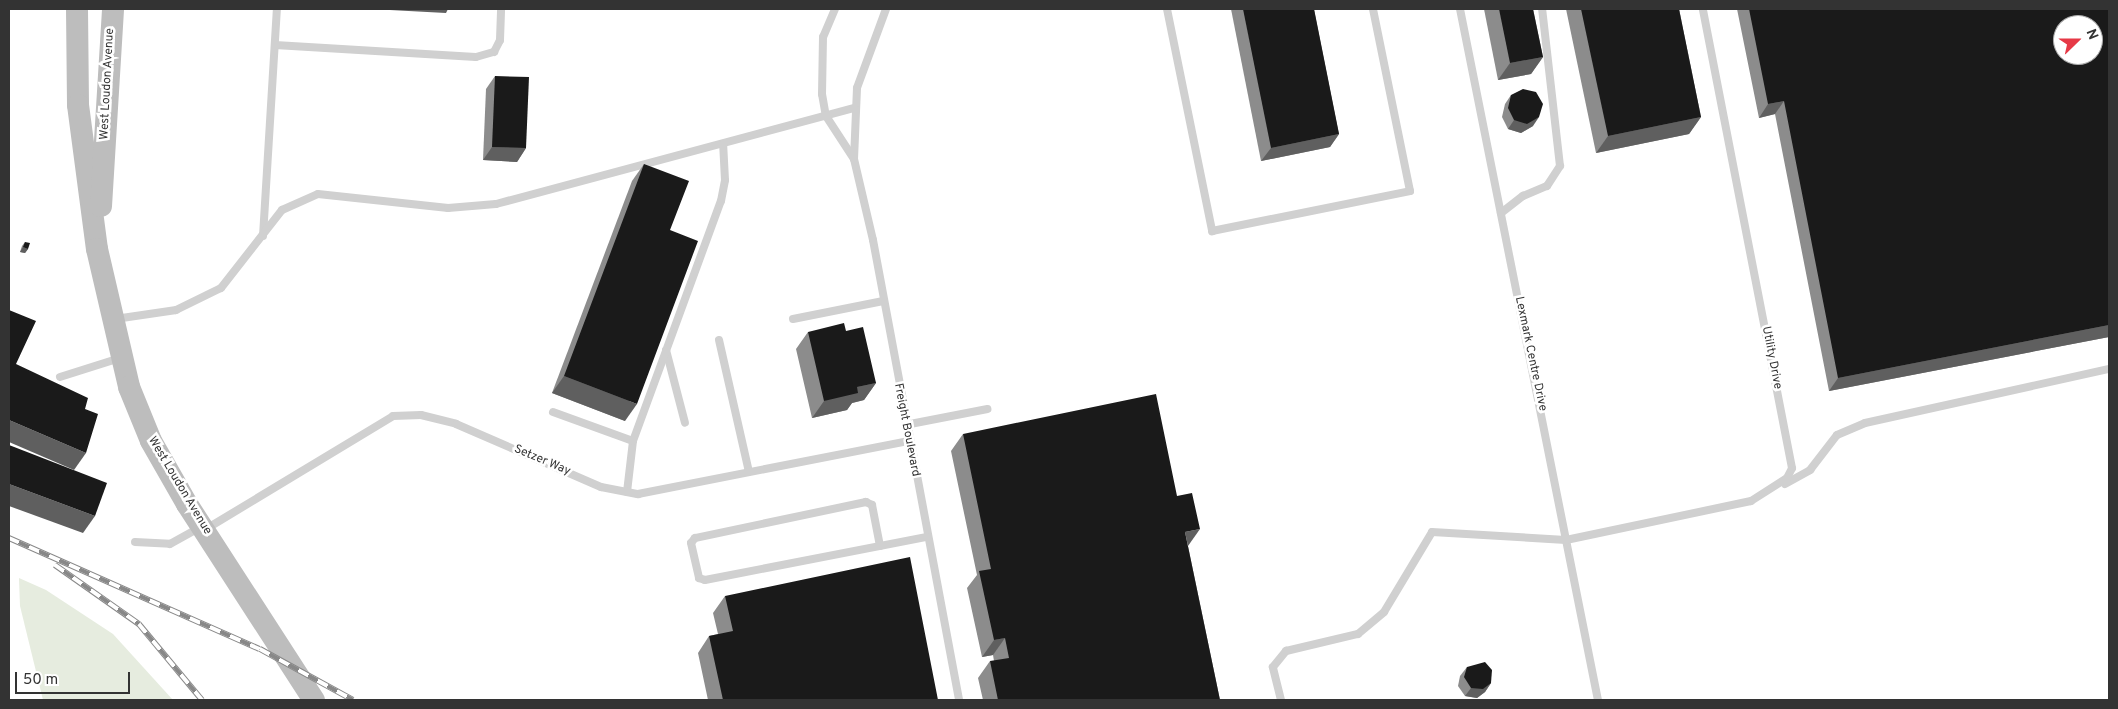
<!DOCTYPE html>
<html>
<head>
<meta charset="utf-8">
<style>
	body { margin:0 }
	#map { position:relative; width:2118px; height:709px; overflow:hidden; background:#fff; font-family:Overpass,sans-serif }
	div>[style] { position:absolute }
	.green>* { inset:0; background:#e6ecdf }
	.lane>* { height:8px; margin:-4px; padding:0 4px; transform-origin:4px; border-radius:4px; background:#d0d0d0 }
	.secondary>* { height:22px; margin:-11px; padding:0 11px; transform-origin:11px; border-radius:11px; background:#bdbdbd }
	.rail>* { height:5.5px; margin-top:-2.75px; transform-origin:0; background:repeating-linear-gradient(90deg,#fff 0 11px,#888 0 22px); box-sizing:border-box; border-block:1px solid #888 }
	.wall>* { inset:0; background:#8c8c8c }
	.shaded-wall>* { inset:0; background:#5f5f5f }
	.building>* { inset:0; background:#1a1a1a }
	span { translate:-50% -50%; white-space:nowrap; text-align:center; line-height:1.15; -webkit-text-stroke:5px #fff; paint-order:stroke }
	.street-label { font-size:12px; color:#333 }
	.frame { position:absolute; inset:0; border:10px solid #333; pointer-events:none }
	.north { position:absolute; left:2053px; top:15px; width:50px; height:50px; box-sizing:border-box; background:#fff; border:1px solid #adadad; border-radius:50%; rotate:68deg; font-size:14px; font-weight:700; line-height:20px; text-align:center; color:#333 }
	.north::after { content:''; display:block; margin:auto; width:18px; height:22px; background:#e63946; clip-path:polygon(50% 0,100% 100%,50% 72%,0 100%) }
	.scale { position:absolute; left:15px; top:672px; width:115px; height:22px; box-sizing:border-box; border:2px solid #333; border-top:0; padding-left:6px; font-size:15px; line-height:18px; white-space:nowrap; color:#333; -webkit-text-stroke:4px #fff; paint-order:stroke }
</style>
</head>
<body>
<div id="map">
	<div class="green">
		<div style="clip-path:polygon(19px 578px,46px 590px,113px 634px,173px 700px,43px 700px,20px 606px)"></div>
	</div>
	<div class="lane">
		<div style="left:835px;top:9px;width:30px;rotate:113deg"></div>
		<div style="left:823px;top:37px;width:57px;rotate:91deg"></div>
		<div style="left:822px;top:94px;width:22px;rotate:80deg"></div>
		<div style="left:826px;top:116px;width:51px;rotate:56.9deg"></div>
		<div style="left:886px;top:9px;width:84px;rotate:110.2deg"></div>
		<div style="left:857px;top:88px;width:71px;rotate:92.4deg"></div>
		<div style="left:854px;top:159px;width:83px;rotate:76.8deg"></div>
		<div style="left:873px;top:240px;width:468px;rotate:79.4deg"></div>
		<div style="left:1167px;top:9px;width:227px;rotate:78.5deg"></div>
		<div style="left:1212px;top:231px;width:202px;rotate:-11.4deg"></div>
		<div style="left:1410px;top:191px;width:186px;rotate:-101.5deg"></div>
		<div style="left:1460px;top:9px;width:705px;rotate:78.71deg"></div>
		<div style="left:275px;top:45px;width:201px;rotate:3.4deg"></div>
		<div style="left:476px;top:57px;width:19px;rotate:-16deg"></div>
		<div style="left:494px;top:52px;width:13px;rotate:-63deg"></div>
		<div style="left:500px;top:40px;width:31px;rotate:-88deg"></div>
		<div style="left:1501px;top:213px;width:28px;rotate:-38deg"></div>
		<div style="left:1523px;top:196px;width:26px;rotate:-23deg"></div>
		<div style="left:1547px;top:186px;width:24px;rotate:-57deg"></div>
		<div style="left:1560px;top:166px;width:158px;rotate:-96.5deg"></div>
		<div style="left:263px;top:236px;width:227px;rotate:-86.5deg"></div>
		<div style="left:115px;top:319px;width:62px;rotate:-8.4deg"></div>
		<div style="left:176px;top:310px;width:50px;rotate:-26.1deg"></div>
		<div style="left:221px;top:288px;width:99px;rotate:-52deg"></div>
		<div style="left:282px;top:210px;width:39px;rotate:-24deg"></div>
		<div style="left:318px;top:194px;width:131px;rotate:6.1deg"></div>
		<div style="left:448px;top:208px;width:48px;rotate:-4.8deg"></div>
		<div style="left:496px;top:204px;width:371px;rotate:-15deg"></div>
		<div style="left:793px;top:319px;width:92px;rotate:-11.3deg"></div>
		<div style="left:719px;top:340px;width:135px;rotate:77.2deg"></div>
		<div style="left:666px;top:350px;width:75px;rotate:75.4deg"></div>
		<div style="left:60px;top:377px;width:63px;rotate:-17.6deg"></div>
		<div style="left:553px;top:412px;width:85px;rotate:19.9deg"></div>
		<div style="left:905px;top:425px;width:84px;rotate:-11deg"></div>
		<div style="left:1785px;top:484px;width:29px;rotate:-29deg"></div>
		<div style="left:1810px;top:470px;width:44px;rotate:-52.4deg"></div>
		<div style="left:1837px;top:435px;width:30px;rotate:-23deg"></div>
		<div style="left:1865px;top:423px;width:250px;rotate:-12.5deg"></div>
		<div style="left:627px;top:492px;width:51px;rotate:-83.3deg"></div>
		<div style="left:633px;top:441px;width:256px;rotate:-69.9deg"></div>
		<div style="left:721px;top:201px;width:21px;rotate:-79deg"></div>
		<div style="left:725px;top:180px;width:36px;rotate:-93deg"></div>
		<div style="left:206px;top:529px;width:218px;rotate:-31.1deg"></div>
		<div style="left:393px;top:416px;width:28px;rotate:-2deg"></div>
		<div style="left:421px;top:415px;width:36px;rotate:14deg"></div>
		<div style="left:456px;top:424px;width:158px;rotate:23.5deg"></div>
		<div style="left:601px;top:487px;width:38px;rotate:11deg"></div>
		<div style="left:638px;top:494px;width:275px;rotate:-11.1deg"></div>
		<div style="left:135px;top:542px;width:35px;rotate:3deg"></div>
		<div style="left:170px;top:544px;width:33px;rotate:-29deg"></div>
		<div style="left:880px;top:546px;width:42px;rotate:-101deg"></div>
		<div style="left:872px;top:505px;width:7px;rotate:-153deg"></div>
		<div style="left:866px;top:502px;width:175px;rotate:168.1deg"></div>
		<div style="left:695px;top:538px;width:6px;rotate:129deg"></div>
		<div style="left:691px;top:543px;width:36px;rotate:77deg"></div>
		<div style="left:699px;top:578px;width:6px;rotate:18deg"></div>
		<div style="left:705px;top:580px;width:226px;rotate:-11deg"></div>
		<div style="left:1281px;top:700px;width:34px;rotate:-104deg"></div>
		<div style="left:1273px;top:667px;width:21px;rotate:-51deg"></div>
		<div style="left:1286px;top:651px;width:74px;rotate:-13.3deg"></div>
		<div style="left:1358px;top:634px;width:34px;rotate:-40deg"></div>
		<div style="left:1384px;top:612px;width:93px;rotate:-59deg"></div>
		<div style="left:1432px;top:532px;width:134px;rotate:3.4deg"></div>
		<div style="left:1566px;top:540px;width:189px;rotate:-11.9deg"></div>
		<div style="left:1751px;top:501px;width:43px;rotate:-32.6deg"></div>
		<div style="left:1787px;top:478px;width:11px;rotate:-63deg"></div>
		<div style="left:1792px;top:468px;width:468px;rotate:-101deg"></div>
	</div>
	<div class="secondary">
		<div style="left:77px;top:9px;width:96px;rotate:89.4deg"></div>
		<div style="left:78px;top:105px;width:145px;rotate:82.5deg"></div>
		<div style="left:97px;top:249px;width:142px;rotate:76.9deg"></div>
		<div style="left:129px;top:387px;width:58px;rotate:67.8deg"></div>
		<div style="left:151px;top:441px;width:73px;rotate:60.3deg"></div>
		<div style="left:187px;top:504px;width:234px;rotate:57.1deg"></div>
		<div style="left:101px;top:206px;width:197px;rotate:-86.5deg"></div>
	</div>
	<div class="rail">
		<div style="left:9px;top:538px;width:274px;rotate:23.9deg"></div>
		<div style="left:260px;top:649px;width:106px;rotate:28.7deg"></div>
		<div style="left:55px;top:565px;width:103px;rotate:35.1deg"></div>
		<div style="left:139px;top:624px;width:99px;rotate:50.3deg"></div>
	</div>
	<div class="wall">
		<div style="clip-path:polygon(1231px 9px,1314px 9px,1339px 134px,1330px 147px,1261px 161px)"></div>
		<div style="clip-path:polygon(1484px 9px,1533px 9px,1543px 57px,1531px 74px,1498px 80px)"></div>
		<div style="clip-path:polygon(1566px 9px,1679px 9px,1701px 117px,1689px 134px,1596px 153px)"></div>
		<div style="clip-path:polygon(1737px 9px,2109px 9px,2109px 337px,1829px 391px,1775px 114px,1759px 118px)"></div>
		<div style="clip-path:polygon(495px 76px,526px 148px,517px 162px,483px 160px,486px 89px)"></div>
		<div style="clip-path:polygon(1511px 95px,1533px 126px,1521px 133px,1508px 129px,1502px 117px,1505px 104px)"></div>
		<div style="clip-path:polygon(644px 164px,670px 230px,625px 421px,552px 393px,632px 181px)"></div>
		<div style="clip-path:polygon(25px 242px,28px 249px,25px 253px,20px 252px,22px 246px)"></div>
		<div style="clip-path:polygon(846px 331px,876px 383px,864px 400px,852px 403px,847px 410px,812px 418px,796px 349px,808px 332px)"></div>
		<div style="clip-path:polygon(963px 434px,1188px 546px,1220px 700px,983px 700px,978px 678px,990px 661px,994px 661px,993px 655px,982px 657px,967px 588px,977px 575px,951px 451px)"></div>
		<div style="clip-path:polygon(725px 596px,938px 700px,708px 700px,698px 653px,709px 636px,718px 634px,713px 613px)"></div>
		<div style="clip-path:polygon(1467px 667px,1491px 683px,1485px 692px,1477px 698px,1465px 696px,1458px 686px,1460px 676px)"></div>
	</div>
	<div class="shaded-wall">
		<div style="clip-path:polygon(371px 9px,448px 9px,446px 13px)"></div>
		<div style="clip-path:polygon(1543px 57px,1531px 74px,1498px 80px,1510px 63px)"></div>
		<div style="clip-path:polygon(1784px 101px,1775px 114px,1759px 118px,1768px 104px)"></div>
		<div style="clip-path:polygon(1539px 117px,1533px 126px,1521px 133px,1508px 129px,1514px 120px)"></div>
		<div style="clip-path:polygon(1701px 117px,1689px 134px,1596px 153px,1608px 136px)"></div>
		<div style="clip-path:polygon(1339px 134px,1330px 147px,1261px 161px,1271px 148px)"></div>
		<div style="clip-path:polygon(492px 147px,526px 148px,517px 162px,483px 160px)"></div>
		<div style="clip-path:polygon(23px 247px,28px 249px,25px 253px,20px 252px)"></div>
		<div style="clip-path:polygon(2109px 325px,2109px 337px,1829px 391px,1838px 378px)"></div>
		<div style="clip-path:polygon(564px 376px,637px 404px,625px 421px,552px 393px)"></div>
		<div style="clip-path:polygon(876px 383px,864px 400px,852px 403px,847px 410px,812px 418px,824px 401px,857px 387px)"></div>
		<div style="clip-path:polygon(9px 420px,86px 453px,74px 470px,9px 442px)"></div>
		<div style="clip-path:polygon(9px 484px,95px 516px,83px 533px,9px 506px)"></div>
		<div style="clip-path:polygon(1200px 529px,1188px 546px,1185px 532px)"></div>
		<div style="clip-path:polygon(1005px 638px,993px 655px,982px 657px,994px 640px)"></div>
		<div style="clip-path:polygon(1491px 683px,1485px 692px,1477px 698px,1465px 696px,1471px 688px)"></div>
	</div>
	<div class="building">
		<div style="clip-path:polygon(1243px 9px,1314px 9px,1339px 134px,1271px 148px)"></div>
		<div style="clip-path:polygon(1499px 9px,1533px 9px,1543px 57px,1510px 63px)"></div>
		<div style="clip-path:polygon(1581px 9px,1679px 9px,1701px 117px,1608px 136px)"></div>
		<div style="clip-path:polygon(evenodd,1749px 9px,2109px 9px,2109px 325px,1838px 378px,1784px 101px,1768px 104px,1749px 9px,2063px 25px,2093px 25px,2093px 55px,2063px 55px,2063px 25px)"></div>
		<div style="clip-path:polygon(495px 76px,529px 77px,526px 148px,492px 147px)"></div>
		<div style="clip-path:polygon(1523px 89px,1536px 92px,1543px 104px,1539px 117px,1527px 124px,1514px 120px,1508px 108px,1511px 95px)"></div>
		<div style="clip-path:polygon(644px 164px,689px 181px,670px 230px,698px 241px,637px 404px,564px 376px)"></div>
		<div style="clip-path:polygon(25px 242px,30px 243px,28px 249px,23px 247px)"></div>
		<div style="clip-path:polygon(9px 310px,36px 321px,16px 364px,88px 398px,85px 409px,98px 414px,86px 453px,9px 420px)"></div>
		<div style="clip-path:polygon(844px 323px,846px 331px,863px 327px,876px 383px,857px 387px,858px 393px,824px 401px,808px 332px)"></div>
		<div style="clip-path:polygon(1156px 394px,1177px 496px,1192px 493px,1200px 529px,1185px 532px,1220px 700px,998px 700px,990px 661px,1009px 658px,1005px 638px,994px 640px,979px 571px,991px 569px,963px 434px)"></div>
		<div style="clip-path:polygon(9px 445px,107px 483px,95px 516px,9px 484px)"></div>
		<div style="clip-path:polygon(910px 557px,938px 700px,723px 700px,709px 636px,733px 631px,725px 596px)"></div>
		<div style="clip-path:polygon(1485px 662px,1492px 670px,1491px 683px,1483px 689px,1471px 688px,1464px 677px,1467px 667px)"></div>
	</div>
	<div class="street-label">
		<span style="left:108px;top:84px;rotate:-87deg">West Loudon Avenue</span>
		<span style="left:1530px;top:354px;rotate:78deg">Lexmark Centre Drive</span>
		<span style="left:1771px;top:358px;rotate:79deg">Utility Drive</span>
		<span style="left:906px;top:430px;rotate:79deg">Freight Boulevard</span>
		<span style="left:542px;top:461px;rotate:23deg">Setzer Way</span>
		<span style="left:179px;top:486px;rotate:59deg">West Loudon Avenue</span>
	</div>
	<div class="frame"></div>
	<div class="north">N</div>
	<div class="scale">50 m</div>
</div>
</body>
</html>
